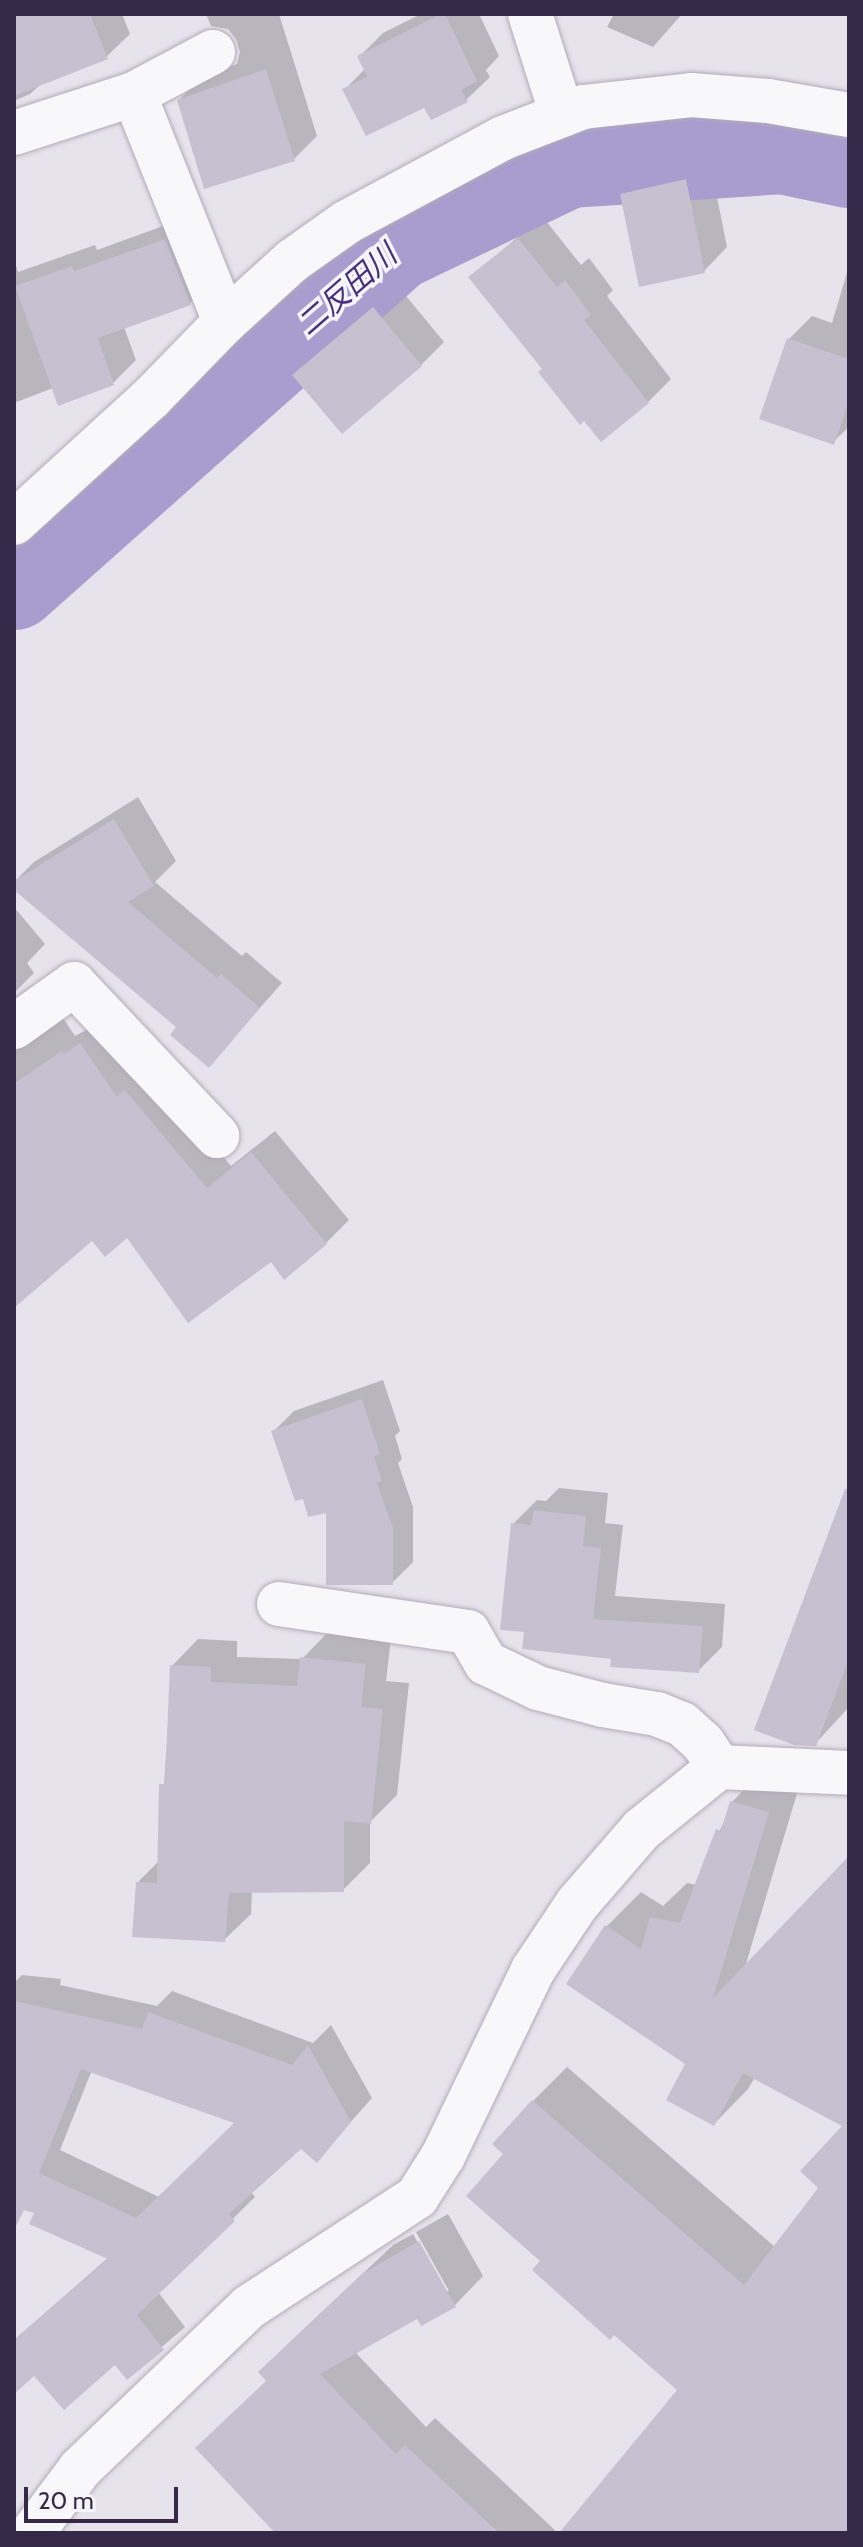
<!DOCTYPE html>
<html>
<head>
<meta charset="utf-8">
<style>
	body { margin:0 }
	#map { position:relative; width:863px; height:2547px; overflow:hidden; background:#e7e3ec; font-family:Cabin,"Noto Sans JP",sans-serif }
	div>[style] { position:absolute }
	.shadow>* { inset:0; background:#0003 }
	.river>* { height:92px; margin:-46px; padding:0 46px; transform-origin:46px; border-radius:46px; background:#a99ccf }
	.building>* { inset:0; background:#c6c0d0 }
	.roads { filter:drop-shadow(0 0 2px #b2abba) drop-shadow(0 0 2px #b2abba) }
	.street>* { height:44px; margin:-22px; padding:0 22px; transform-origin:22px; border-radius:22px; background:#f8f7fa }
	span { translate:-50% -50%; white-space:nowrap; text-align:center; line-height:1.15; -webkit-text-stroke:7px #f5f4f9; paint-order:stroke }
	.water-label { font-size:30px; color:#472f7e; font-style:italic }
	.frame { position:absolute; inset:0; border:16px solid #352947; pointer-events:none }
	.scale { position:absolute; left:24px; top:2487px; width:154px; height:36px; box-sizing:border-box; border:4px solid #352947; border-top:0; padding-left:10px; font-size:24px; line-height:28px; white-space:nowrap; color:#352947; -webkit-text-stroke:6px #f5f4f9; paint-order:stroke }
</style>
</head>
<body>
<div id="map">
	<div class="shadow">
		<div style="clip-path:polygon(14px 14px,122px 14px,130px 34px,106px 57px,41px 84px,30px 94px,14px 101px)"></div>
		<div style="clip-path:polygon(206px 14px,279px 14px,317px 136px,294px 159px,179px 100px,202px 77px,237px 64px,240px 52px,236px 39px,228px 29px,211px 26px)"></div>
		<div style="clip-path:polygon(421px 14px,479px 14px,499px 56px,486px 70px,490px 77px,466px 100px,425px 105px,345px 89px,365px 69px,360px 56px,383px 33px)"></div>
		<div style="clip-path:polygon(614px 14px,613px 14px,682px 14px,653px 47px,607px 27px)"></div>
		<div style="clip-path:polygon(709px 157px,727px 247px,704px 271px,622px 194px,645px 171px)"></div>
		<div style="clip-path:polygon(542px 216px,581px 265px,589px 258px,613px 290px,607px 296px,671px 379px,648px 402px,544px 369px,471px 277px)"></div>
		<div style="clip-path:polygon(188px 217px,213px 281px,190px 303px,124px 327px,136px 360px,113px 383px,53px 388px,14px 403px,14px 259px,18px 272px,95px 245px,97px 250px)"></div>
		<div style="clip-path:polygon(849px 266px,849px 427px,833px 442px,789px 339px,812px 316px,832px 323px)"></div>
		<div style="clip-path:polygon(397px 285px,444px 342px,421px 365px,295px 375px)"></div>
		<div style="clip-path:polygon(138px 797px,176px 861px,155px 882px,242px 956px,246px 952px,282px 983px,209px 1065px,179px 1027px,14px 887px,14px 882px,34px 862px)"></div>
		<div style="clip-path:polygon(14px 907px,45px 944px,27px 963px,34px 973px,14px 993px)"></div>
		<div style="clip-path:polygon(14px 1012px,63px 1018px,75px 1036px,103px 1021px,148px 1067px,231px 1166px,275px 1131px,349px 1220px,326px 1243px,271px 1260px,127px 1235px,92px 1238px,14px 1300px)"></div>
		<div style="clip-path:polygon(383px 1380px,400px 1431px,395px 1436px,402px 1459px,398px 1463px,413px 1507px,413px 1562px,392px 1583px,328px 1510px,304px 1496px,273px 1432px,294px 1411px)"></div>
		<div style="clip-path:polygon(559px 1488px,608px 1493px,605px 1523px,623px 1525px,615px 1596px,725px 1604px,722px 1647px,699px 1670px,613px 1657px,526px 1631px,513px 1524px,537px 1500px,546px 1501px)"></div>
		<div style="clip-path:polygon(849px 1500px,849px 1707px,815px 1744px)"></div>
		<div style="clip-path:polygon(329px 1631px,391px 1638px,386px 1681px,409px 1683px,397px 1795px,370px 1822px,370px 1863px,343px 1890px,252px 1891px,251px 1914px,224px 1940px,138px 1882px,159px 1861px,172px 1666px,198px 1639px,237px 1641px,237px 1657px,302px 1659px)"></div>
		<div style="clip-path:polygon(766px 1767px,802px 1777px,745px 1967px,849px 1859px,849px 2533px,590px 2533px,679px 2390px,542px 2261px,506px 2154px,533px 2101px,567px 2067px,775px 2247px,821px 2188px,846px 2126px,755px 2077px,748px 2089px,714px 2124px,688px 2063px,569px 1983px,607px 1926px,641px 1892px,663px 1906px,687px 1883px,697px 1885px,732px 1802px)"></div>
		<div style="clip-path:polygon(evenodd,22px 1975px,61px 1979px,60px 1985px,157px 2006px,172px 1991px,313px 2043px,331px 2025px,372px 2098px,317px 2160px,301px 2147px,251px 2192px,255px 2197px,158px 2292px,185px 2327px,127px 2377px,116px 2362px,14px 2373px,14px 2340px,109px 2257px,37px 2212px,14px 2204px,14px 1983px,22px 1975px,92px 2070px,237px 2122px,159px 2197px,60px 2150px,92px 2070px)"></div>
		<div style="clip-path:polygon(448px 2214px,483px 2276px,455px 2305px,417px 2316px,355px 2352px,426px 2427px,435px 2418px,558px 2533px,278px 2533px,269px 2380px,289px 2343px,393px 2245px,413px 2234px,445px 2291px,449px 2291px,416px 2232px)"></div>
	</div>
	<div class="river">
		<div style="left:14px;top:584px;width:510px;rotate:-41.66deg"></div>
		<div style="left:395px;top:245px;width:192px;rotate:-25.6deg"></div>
		<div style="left:568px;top:162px;width:214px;rotate:-3.7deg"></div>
		<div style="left:782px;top:148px;width:68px;rotate:11.8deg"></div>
	</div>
	<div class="building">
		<div style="clip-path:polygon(14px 14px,90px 14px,108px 59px,14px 96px)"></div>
		<div style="clip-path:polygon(441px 14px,445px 14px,477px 81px,461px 90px,468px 102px,431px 120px,424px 108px,366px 136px,342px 89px,367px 77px,357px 56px)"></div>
		<div style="clip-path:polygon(266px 69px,295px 161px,204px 189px,177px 100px)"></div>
		<div style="clip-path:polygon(686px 179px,705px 273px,639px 287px,620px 194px)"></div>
		<div style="clip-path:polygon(518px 238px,557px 287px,565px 280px,591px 315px,584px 320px,649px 403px,601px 442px,584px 421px,580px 425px,538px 372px,542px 369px,468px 277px)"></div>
		<div style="clip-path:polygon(165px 239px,191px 305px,98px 338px,114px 385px,58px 406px,15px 286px,72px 266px,74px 271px)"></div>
		<div style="clip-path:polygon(373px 307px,422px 366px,342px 434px,292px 375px)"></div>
		<div style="clip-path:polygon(787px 338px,849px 359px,849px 401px,834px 445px,759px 419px)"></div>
		<div style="clip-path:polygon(114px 819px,154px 886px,128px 902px,217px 978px,221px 974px,260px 1008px,209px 1068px,170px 1035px,176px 1027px,14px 890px,14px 881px)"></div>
		<div style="clip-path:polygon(80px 1043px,117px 1097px,124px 1089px,207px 1188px,251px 1152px,327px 1244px,284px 1280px,271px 1262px,188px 1323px,127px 1238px,105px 1257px,92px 1241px,14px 1308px,14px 1084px,62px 1051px,64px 1054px)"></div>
		<div style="clip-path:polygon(362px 1399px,380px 1454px,374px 1456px,382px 1481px,377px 1483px,393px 1528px,393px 1585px,326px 1585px,326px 1513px,308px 1517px,303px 1499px,295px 1501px,271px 1431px)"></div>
		<div style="clip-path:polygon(845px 1489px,849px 1489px,849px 1659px,816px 1746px,794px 1745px,754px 1730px)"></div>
		<div style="clip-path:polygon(534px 1510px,586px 1516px,583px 1546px,601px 1548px,593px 1619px,703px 1626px,699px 1673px,610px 1667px,611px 1659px,522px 1649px,524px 1632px,500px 1630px,511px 1523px,531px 1525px)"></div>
		<div style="clip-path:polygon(300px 1657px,366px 1664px,361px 1707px,383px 1709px,371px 1824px,344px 1821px,344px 1892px,229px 1893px,225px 1942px,132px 1937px,136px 1882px,157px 1883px,159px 1784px,165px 1784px,170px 1665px,211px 1667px,211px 1682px,297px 1686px)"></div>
		<div style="clip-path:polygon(730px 1801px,769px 1812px,713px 1998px,849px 1856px,849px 2533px,559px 2533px,677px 2390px,614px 2335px,610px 2340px,532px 2270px,540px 2261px,466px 2196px,503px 2154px,492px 2144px,532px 2100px,744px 2285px,818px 2188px,800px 2171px,842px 2126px,743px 2073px,714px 2126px,666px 2100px,685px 2064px,566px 1984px,605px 1925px,641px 1949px,650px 1917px,680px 1923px,716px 1829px,721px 1831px)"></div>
		<div style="clip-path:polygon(evenodd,14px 2001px,142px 2029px,148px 2012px,292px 2065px,308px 2045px,351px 2122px,317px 2163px,301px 2149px,229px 2214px,235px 2221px,137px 2315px,164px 2350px,127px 2380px,115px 2365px,64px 2410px,34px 2376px,14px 2394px,14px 2340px,108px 2259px,29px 2224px,34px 2213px,24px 2210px,14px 2230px,14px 2001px,81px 2069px,234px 2123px,136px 2218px,39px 2173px,81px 2069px)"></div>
		<div style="clip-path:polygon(419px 2241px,456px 2307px,421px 2326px,417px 2319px,320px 2374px,396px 2454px,405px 2445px,499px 2533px,275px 2533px,195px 2448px,266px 2381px,258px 2372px,362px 2274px)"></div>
	</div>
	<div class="roads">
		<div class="street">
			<div style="left:530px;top:14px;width:106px;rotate:72.4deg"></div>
			<div style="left:213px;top:52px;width:89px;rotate:152deg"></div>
			<div style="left:134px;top:94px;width:245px;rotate:68.2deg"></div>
			<div style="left:14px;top:133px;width:126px;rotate:-18deg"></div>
			<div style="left:14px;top:523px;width:185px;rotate:-42.4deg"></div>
			<div style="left:151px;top:398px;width:106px;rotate:-45.8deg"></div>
			<div style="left:225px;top:322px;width:91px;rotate:-42.3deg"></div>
			<div style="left:292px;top:261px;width:67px;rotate:-35.3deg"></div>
			<div style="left:347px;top:222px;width:177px;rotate:-28.3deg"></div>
			<div style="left:503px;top:138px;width:86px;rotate:-21.2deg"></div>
			<div style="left:583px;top:107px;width:109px;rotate:-6.3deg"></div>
			<div style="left:691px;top:95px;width:77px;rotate:4.5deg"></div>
			<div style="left:768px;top:101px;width:82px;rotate:9.8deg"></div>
			<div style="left:14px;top:1027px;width:74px;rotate:-35.6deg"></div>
			<div style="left:74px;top:984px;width:209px;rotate:46.7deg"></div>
			<div style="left:279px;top:1604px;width:191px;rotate:8.4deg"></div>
			<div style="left:468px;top:1632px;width:36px;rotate:60deg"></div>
			<div style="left:486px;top:1663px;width:58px;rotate:25.7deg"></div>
			<div style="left:538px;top:1688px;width:67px;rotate:14.7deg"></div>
			<div style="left:603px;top:1705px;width:55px;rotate:9.5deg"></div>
			<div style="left:657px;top:1714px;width:27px;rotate:22deg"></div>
			<div style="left:682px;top:1724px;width:28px;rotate:42deg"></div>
			<div style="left:703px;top:1743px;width:29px;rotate:56deg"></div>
			<div style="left:32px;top:2533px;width:80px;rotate:-53.1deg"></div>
			<div style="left:80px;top:2469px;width:234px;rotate:-43.8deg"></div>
			<div style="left:249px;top:2307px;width:201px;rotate:-33.2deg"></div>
			<div style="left:417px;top:2197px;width:49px;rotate:-57.6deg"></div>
			<div style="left:443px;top:2156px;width:207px;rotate:-64.2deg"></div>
			<div style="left:533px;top:1970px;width:79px;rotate:-56.3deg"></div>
			<div style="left:577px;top:1904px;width:99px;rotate:-49.1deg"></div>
			<div style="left:642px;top:1829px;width:99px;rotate:-38.8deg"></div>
			<div style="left:719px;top:1767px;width:130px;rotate:2.6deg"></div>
		</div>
	</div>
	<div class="water-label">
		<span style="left:347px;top:290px;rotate:-41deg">二反田川</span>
	</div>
	<div class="frame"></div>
	<div class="scale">20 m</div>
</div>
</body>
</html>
